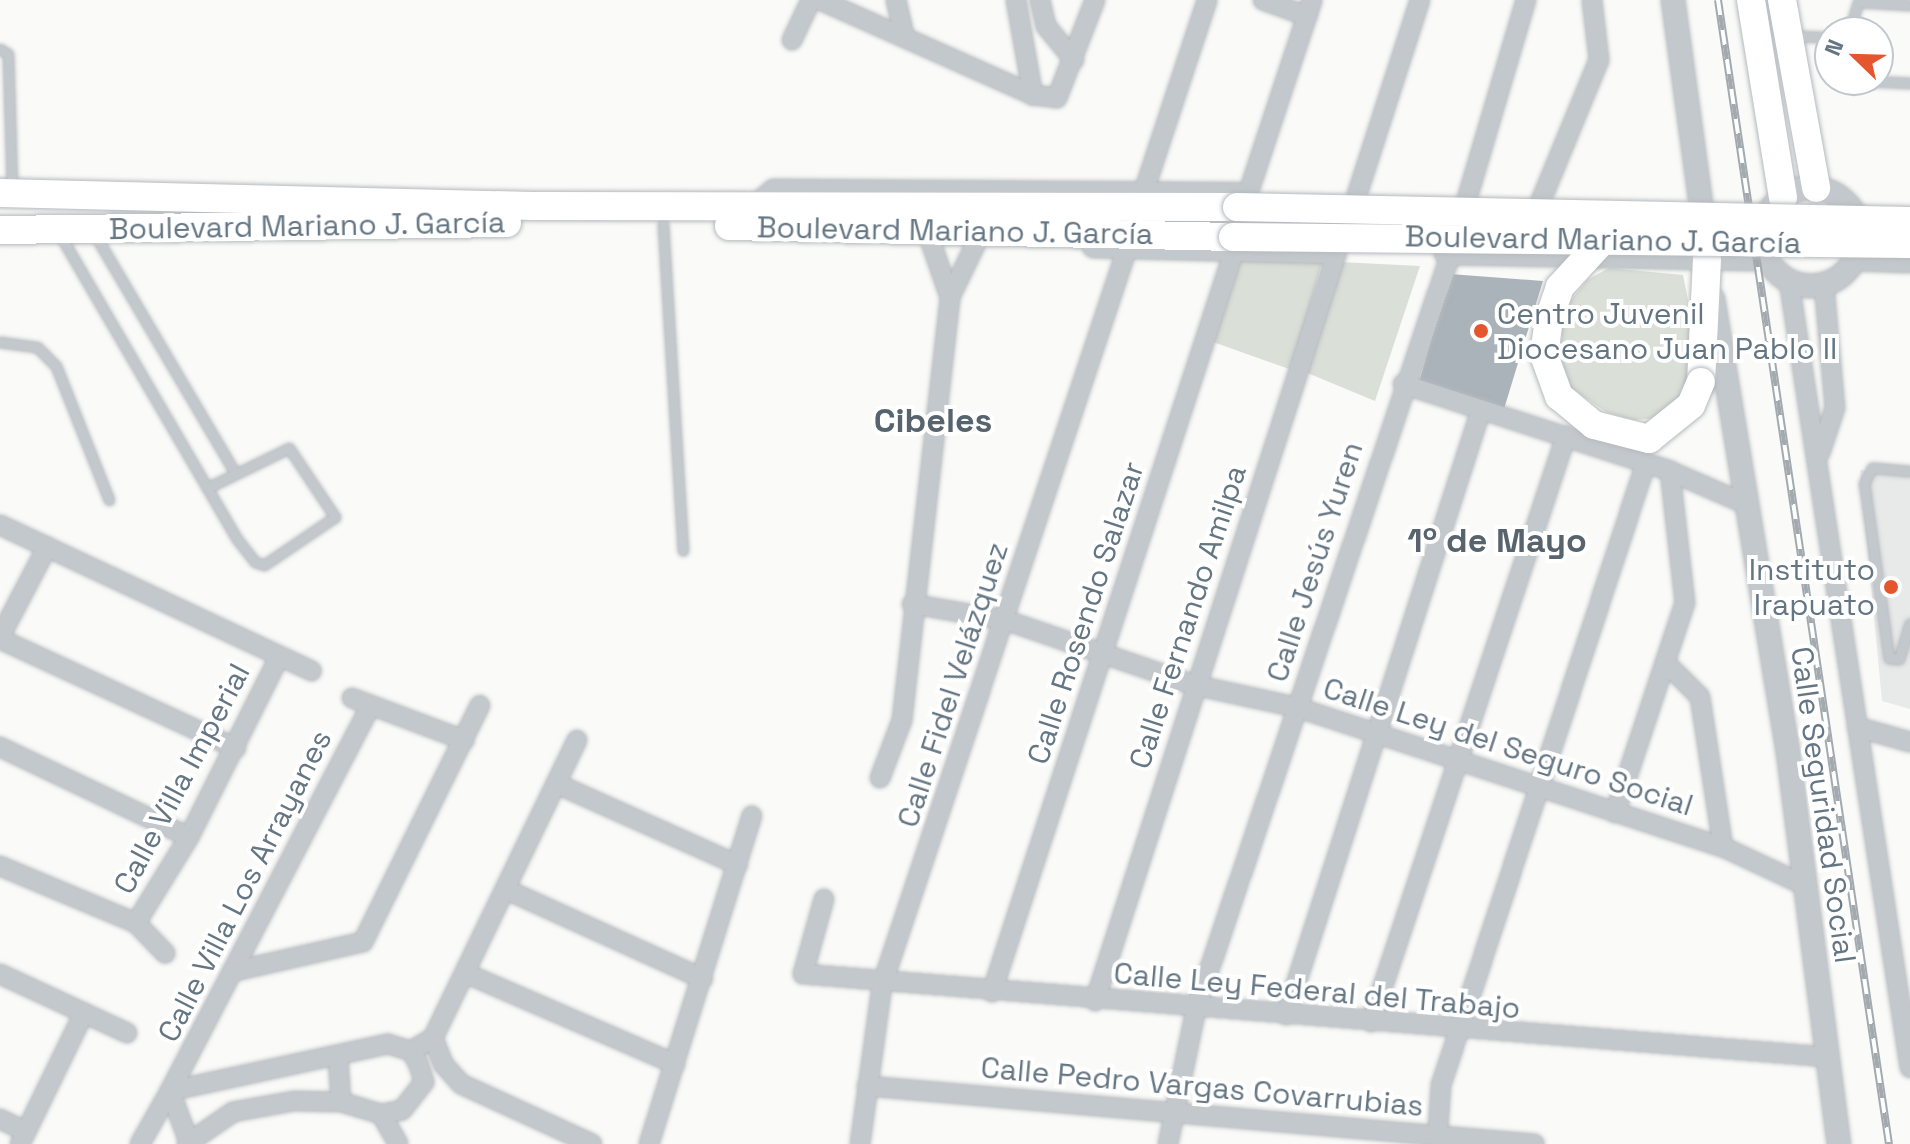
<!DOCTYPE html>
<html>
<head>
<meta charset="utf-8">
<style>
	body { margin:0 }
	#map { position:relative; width:1910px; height:1144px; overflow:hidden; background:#fafaf8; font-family:"Space Grotesk",sans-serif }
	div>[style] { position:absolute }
	.built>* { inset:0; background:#e8e9e9 }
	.green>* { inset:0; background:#dadfd7 }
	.building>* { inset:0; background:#aab3b9 }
	.roads { filter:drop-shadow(0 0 2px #b5babe) drop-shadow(0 0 2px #b5babe) }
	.service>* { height:9px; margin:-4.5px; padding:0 4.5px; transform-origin:4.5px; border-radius:4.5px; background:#c3c8cc }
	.minor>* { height:18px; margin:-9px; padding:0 9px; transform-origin:9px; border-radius:9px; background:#c3c8cc }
	.tertiary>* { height:22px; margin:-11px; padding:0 11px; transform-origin:11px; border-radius:11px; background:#c3c8cc }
	.tertiary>.ring { margin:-11px; padding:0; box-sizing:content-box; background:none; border:22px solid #c3c8cc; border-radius:50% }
	.primary>* { height:28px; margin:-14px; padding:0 14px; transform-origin:14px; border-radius:14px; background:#fff }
	.rail>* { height:8px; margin-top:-4px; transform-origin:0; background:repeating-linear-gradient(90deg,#fff 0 15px,#a2aab0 0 30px); box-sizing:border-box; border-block:2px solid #a2aab0 }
	.bridges { filter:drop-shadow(0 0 2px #b5babe) drop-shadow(0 0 2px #b5babe) }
	.primary-bridge>* { height:28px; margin:-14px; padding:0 14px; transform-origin:14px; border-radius:14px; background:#fff }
	.dots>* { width:22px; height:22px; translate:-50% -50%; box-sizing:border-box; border:4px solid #fff; border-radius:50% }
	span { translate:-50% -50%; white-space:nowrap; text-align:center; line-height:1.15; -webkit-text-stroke:8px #fff; paint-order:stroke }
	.street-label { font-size:30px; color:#657683 }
	.poi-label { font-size:30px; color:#657683 }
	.left { translate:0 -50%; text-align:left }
	.right { translate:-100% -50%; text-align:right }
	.quarter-label { font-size:34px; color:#57646e; font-weight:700 }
	.north { position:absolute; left:1814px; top:16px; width:80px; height:80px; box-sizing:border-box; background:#fff; border:2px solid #c1c8cd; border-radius:50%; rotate:293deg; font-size:22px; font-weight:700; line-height:32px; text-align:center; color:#657683 }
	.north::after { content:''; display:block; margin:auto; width:28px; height:36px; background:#e4572e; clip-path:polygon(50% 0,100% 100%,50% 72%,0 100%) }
</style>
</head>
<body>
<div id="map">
	<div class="built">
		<div style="clip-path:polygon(1860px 470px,1910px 473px,1910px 709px,1882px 701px)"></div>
	</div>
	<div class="green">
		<div style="clip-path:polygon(1239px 259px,1322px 262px,1292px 370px,1213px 342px)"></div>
		<div style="clip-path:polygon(1339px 262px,1420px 266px,1375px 401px,1305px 372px)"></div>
		<div style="clip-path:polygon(1609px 268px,1683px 275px,1692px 321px,1691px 390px,1662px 418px,1634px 420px,1606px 412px,1570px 387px,1560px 365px,1563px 310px,1587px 280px)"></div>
	</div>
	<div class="building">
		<div style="clip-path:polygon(1450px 274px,1543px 281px,1504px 409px,1419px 382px)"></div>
	</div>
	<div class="roads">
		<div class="service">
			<div style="left:1849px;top:32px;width:31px;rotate:-73deg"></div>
			<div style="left:1858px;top:2px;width:52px;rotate:3.3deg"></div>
			<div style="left:1793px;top:36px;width:37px;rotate:2deg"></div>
			<div style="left:0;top:49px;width:9px;rotate:32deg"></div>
			<div style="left:8px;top:54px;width:135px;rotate:88.3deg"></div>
			<div style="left:1847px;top:80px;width:63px;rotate:2.7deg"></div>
			<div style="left:663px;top:225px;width:326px;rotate:86.5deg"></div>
			<div style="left:60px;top:235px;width:352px;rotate:59.8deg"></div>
			<div style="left:237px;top:539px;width:29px;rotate:52deg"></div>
			<div style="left:255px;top:562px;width:9px;rotate:18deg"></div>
			<div style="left:264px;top:565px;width:86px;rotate:-34.1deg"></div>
			<div style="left:335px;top:517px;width:83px;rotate:-123.7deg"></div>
			<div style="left:289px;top:448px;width:91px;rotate:154deg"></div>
			<div style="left:95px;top:235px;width:276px;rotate:59.5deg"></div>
			<div style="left:0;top:342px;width:37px;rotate:8deg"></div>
			<div style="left:37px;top:347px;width:27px;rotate:45deg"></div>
			<div style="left:56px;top:366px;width:144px;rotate:68.4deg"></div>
			<div style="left:1910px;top:471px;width:38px;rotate:-175deg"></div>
			<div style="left:1872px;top:468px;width:17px;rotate:118deg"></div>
			<div style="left:1864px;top:483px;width:177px;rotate:81.9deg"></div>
			<div style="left:1889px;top:658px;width:10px;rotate:6deg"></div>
			<div style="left:1899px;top:659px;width:37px;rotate:-73deg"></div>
		</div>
		<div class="minor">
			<div style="left:820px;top:0;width:233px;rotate:24deg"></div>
			<div style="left:1033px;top:95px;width:24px;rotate:7deg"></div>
			<div style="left:1057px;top:98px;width:105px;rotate:-68.8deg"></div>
			<div style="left:896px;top:0;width:37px;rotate:77deg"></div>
			<div style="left:1016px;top:0;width:97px;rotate:79.9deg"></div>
			<div style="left:1040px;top:0;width:27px;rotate:77deg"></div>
			<div style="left:1046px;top:26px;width:44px;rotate:50.5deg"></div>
			<div style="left:1263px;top:0;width:47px;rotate:20deg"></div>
			<div style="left:792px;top:40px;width:44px;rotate:-64.6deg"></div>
			<div style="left:1144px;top:191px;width:201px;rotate:-71.7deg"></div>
			<div style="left:1248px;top:194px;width:204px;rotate:-71.7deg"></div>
			<div style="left:1356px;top:198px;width:208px;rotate:-72.1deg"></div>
			<div style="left:1540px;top:203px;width:155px;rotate:-67.6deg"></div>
			<div style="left:1599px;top:60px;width:60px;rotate:-96.7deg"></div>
			<div style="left:928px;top:234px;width:67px;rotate:70.8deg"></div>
			<div style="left:1789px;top:281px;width:796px;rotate:81.26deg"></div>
			<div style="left:1403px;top:384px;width:281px;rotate:18deg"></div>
			<div style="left:1670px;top:471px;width:83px;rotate:23.5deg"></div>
			<div style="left:1820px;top:453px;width:47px;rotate:-71.6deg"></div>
			<div style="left:1835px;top:408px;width:123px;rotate:-95.1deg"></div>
			<div style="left:0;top:525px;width:344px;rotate:25.1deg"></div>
			<div style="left:912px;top:604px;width:94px;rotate:9.8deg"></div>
			<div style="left:1005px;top:620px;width:200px;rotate:19deg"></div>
			<div style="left:1194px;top:685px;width:104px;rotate:12.2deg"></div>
			<div style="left:1296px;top:707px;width:449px;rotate:18.2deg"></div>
			<div style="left:1723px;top:847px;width:89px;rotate:25.1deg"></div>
			<div style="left:0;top:637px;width:102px;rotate:-62.4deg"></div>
			<div style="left:0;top:639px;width:260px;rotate:24.8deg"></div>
			<div style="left:1665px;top:662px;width:49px;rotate:45deg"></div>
			<div style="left:1700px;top:697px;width:152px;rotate:81.3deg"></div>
			<div style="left:352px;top:698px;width:120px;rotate:20.6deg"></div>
			<div style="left:1857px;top:727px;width:55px;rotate:15.8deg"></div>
			<div style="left:0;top:747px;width:209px;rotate:25.5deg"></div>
			<div style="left:880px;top:778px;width:62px;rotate:-69.2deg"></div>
			<div style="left:902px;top:720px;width:426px;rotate:-83.5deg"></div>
			<div style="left:950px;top:297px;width:67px;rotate:-64.2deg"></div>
			<div style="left:557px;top:784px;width:198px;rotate:24.1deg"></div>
			<div style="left:1615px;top:813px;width:221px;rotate:-71.6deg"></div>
			<div style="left:1685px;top:603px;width:133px;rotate:-96.5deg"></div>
			<div style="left:0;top:866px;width:147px;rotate:22.7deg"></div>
			<div style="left:136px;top:923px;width:42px;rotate:46deg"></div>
			<div style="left:507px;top:890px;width:215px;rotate:24.4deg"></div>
			<div style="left:824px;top:899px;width:78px;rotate:105.6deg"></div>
			<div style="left:803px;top:974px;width:1027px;rotate:4.63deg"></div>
			<div style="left:136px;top:923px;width:101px;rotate:-58.4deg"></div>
			<div style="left:189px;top:837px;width:201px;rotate:-63.4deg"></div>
			<div style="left:235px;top:971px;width:131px;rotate:-12.8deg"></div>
			<div style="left:363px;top:942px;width:264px;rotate:-63.7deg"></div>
			<div style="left:465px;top:973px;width:229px;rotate:23.4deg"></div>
			<div style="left:0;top:974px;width:140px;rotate:24.9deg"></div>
			<div style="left:992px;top:992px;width:780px;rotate:-71.91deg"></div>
			<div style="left:1095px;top:1001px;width:787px;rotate:-72.09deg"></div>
			<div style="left:1286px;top:1015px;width:636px;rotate:-72.14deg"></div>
			<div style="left:1371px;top:1022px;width:618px;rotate:-71.59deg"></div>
			<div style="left:433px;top:1038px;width:29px;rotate:68deg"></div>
			<div style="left:444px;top:1065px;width:25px;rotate:48deg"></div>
			<div style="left:461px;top:1084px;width:144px;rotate:24.6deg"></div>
			<div style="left:411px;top:1051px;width:26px;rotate:-31deg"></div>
			<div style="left:433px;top:1038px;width:331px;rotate:-64.2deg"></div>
			<div style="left:338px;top:1058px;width:44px;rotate:86.1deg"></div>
			<div style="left:867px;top:1086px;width:670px;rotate:4.97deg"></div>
			<div style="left:381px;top:1114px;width:34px;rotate:60deg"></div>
			<div style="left:0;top:1119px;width:28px;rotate:26deg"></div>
			<div style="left:189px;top:1142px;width:54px;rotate:-110.4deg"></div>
			<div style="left:170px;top:1091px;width:434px;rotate:-62.5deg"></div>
			<div style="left:20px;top:1144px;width:146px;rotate:-64deg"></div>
			<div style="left:140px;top:1144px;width:61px;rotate:-60.5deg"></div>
			<div style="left:170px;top:1091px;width:223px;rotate:-12.2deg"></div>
			<div style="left:388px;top:1044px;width:24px;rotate:17deg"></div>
			<div style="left:411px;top:1051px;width:14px;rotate:60deg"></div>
			<div style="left:418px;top:1063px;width:20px;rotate:72deg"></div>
			<div style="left:424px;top:1082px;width:36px;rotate:128deg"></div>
			<div style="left:402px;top:1110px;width:21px;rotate:169deg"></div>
			<div style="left:381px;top:1114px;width:42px;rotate:-163.3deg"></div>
			<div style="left:341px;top:1102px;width:47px;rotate:-178.8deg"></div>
			<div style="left:294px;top:1101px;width:62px;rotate:169.8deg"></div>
			<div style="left:233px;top:1112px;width:56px;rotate:145.2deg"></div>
			<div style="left:649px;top:1144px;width:344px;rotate:-72.6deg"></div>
			<div style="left:860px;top:1144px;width:161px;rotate:-82.1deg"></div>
			<div style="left:882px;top:985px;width:776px;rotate:-71.59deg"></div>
			<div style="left:1168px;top:1144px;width:138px;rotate:-78.3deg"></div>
			<div style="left:1196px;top:1009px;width:798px;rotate:-71.36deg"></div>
			<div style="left:1451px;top:253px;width:264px;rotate:-73.5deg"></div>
			<div style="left:1437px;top:1144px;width:59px;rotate:-86.1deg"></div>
			<div style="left:1441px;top:1085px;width:655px;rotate:-71.76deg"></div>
		</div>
		<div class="tertiary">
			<div style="left:1673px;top:0;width:235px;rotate:82.2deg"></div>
			<div class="ring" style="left:1762px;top:188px;width:76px;height:76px"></div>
			<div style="left:755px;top:207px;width:25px;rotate:-40deg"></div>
			<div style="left:774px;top:191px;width:462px;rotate:0.4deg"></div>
			<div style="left:1094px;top:246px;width:233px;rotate:1.5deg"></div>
			<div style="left:1446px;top:253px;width:321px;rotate:1.1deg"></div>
			<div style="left:1854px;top:259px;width:56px;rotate:2deg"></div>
			<div style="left:1713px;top:299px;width:459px;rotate:80.6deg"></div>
			<div style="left:1788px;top:752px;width:395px;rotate:82.6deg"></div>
		</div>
		<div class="primary">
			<div style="left:1751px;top:0;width:200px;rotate:80.8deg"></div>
			<div style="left:1782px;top:0;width:191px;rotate:79.7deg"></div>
			<div style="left:0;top:193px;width:533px;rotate:1.4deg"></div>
			<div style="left:533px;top:206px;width:704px;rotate:0.08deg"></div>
			<div style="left:729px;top:226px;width:504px;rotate:1.25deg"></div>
			<div style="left:0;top:230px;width:507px;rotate:-0.79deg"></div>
			<div style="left:1701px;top:382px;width:123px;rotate:-87.2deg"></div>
		</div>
	</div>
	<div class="rail">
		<div style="left:1718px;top:0;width:1157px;rotate:81.5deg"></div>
	</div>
	<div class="bridges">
		<div class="primary-bridge">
			<div style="left:1237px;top:207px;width:673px;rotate:1.19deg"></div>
			<div style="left:1233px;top:237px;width:677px;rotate:0.59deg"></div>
			<div style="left:1605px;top:238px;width:67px;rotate:132.6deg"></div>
			<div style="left:1560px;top:287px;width:34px;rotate:109deg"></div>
			<div style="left:1549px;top:319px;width:36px;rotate:98deg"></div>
			<div style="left:1544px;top:355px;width:44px;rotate:69.9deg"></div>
			<div style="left:1559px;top:396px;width:45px;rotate:39.6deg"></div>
			<div style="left:1594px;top:425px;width:57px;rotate:14.3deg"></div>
			<div style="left:1649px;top:439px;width:54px;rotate:-39deg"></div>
			<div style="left:1691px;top:405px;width:25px;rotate:-67deg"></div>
		</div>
	</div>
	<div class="dots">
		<div style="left:1481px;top:331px;background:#e4572e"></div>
		<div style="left:1891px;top:587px;background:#e4572e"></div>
	</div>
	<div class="street-label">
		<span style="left:307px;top:226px;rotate:-1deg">Boulevard Mariano J. García</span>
		<span style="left:955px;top:231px;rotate:1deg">Boulevard Mariano J. García</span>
		<span style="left:1603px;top:240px;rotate:1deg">Boulevard Mariano J. García</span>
		<span style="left:1315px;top:562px;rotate:-72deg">Calle Jesús Yuren</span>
		<span style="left:1086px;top:613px;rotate:-72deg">Calle Rosendo Salazar</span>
		<span style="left:1188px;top:617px;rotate:-72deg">Calle Fernando Amilpa</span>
		<span style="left:953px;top:685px;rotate:-72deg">Calle Fidel Velázquez</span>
		<span style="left:1508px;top:747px;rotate:18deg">Calle Ley del Seguro Social</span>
		<span style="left:182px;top:779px;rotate:-62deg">Calle Villa Imperial</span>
		<span style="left:1823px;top:805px;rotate:82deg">Calle Seguridad Social</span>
		<span style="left:245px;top:886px;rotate:-63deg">Calle Villa Los Arrayanes</span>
		<span style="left:1317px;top:991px;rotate:5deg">Calle Ley Federal del Trabajo</span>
		<span style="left:1202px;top:1087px;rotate:5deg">Calle Pedro Vargas Covarrubias</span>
	</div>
	<div class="poi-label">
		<span class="left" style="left:1497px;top:331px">Centro Juvenil<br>Diocesano Juan Pablo II</span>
		<span class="right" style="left:1875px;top:587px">Instituto<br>Irapuato</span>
	</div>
	<div class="quarter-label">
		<span style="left:933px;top:421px">Cibeles</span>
		<span style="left:1497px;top:541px">1º de Mayo</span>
	</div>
	<div class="north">N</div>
</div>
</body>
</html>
